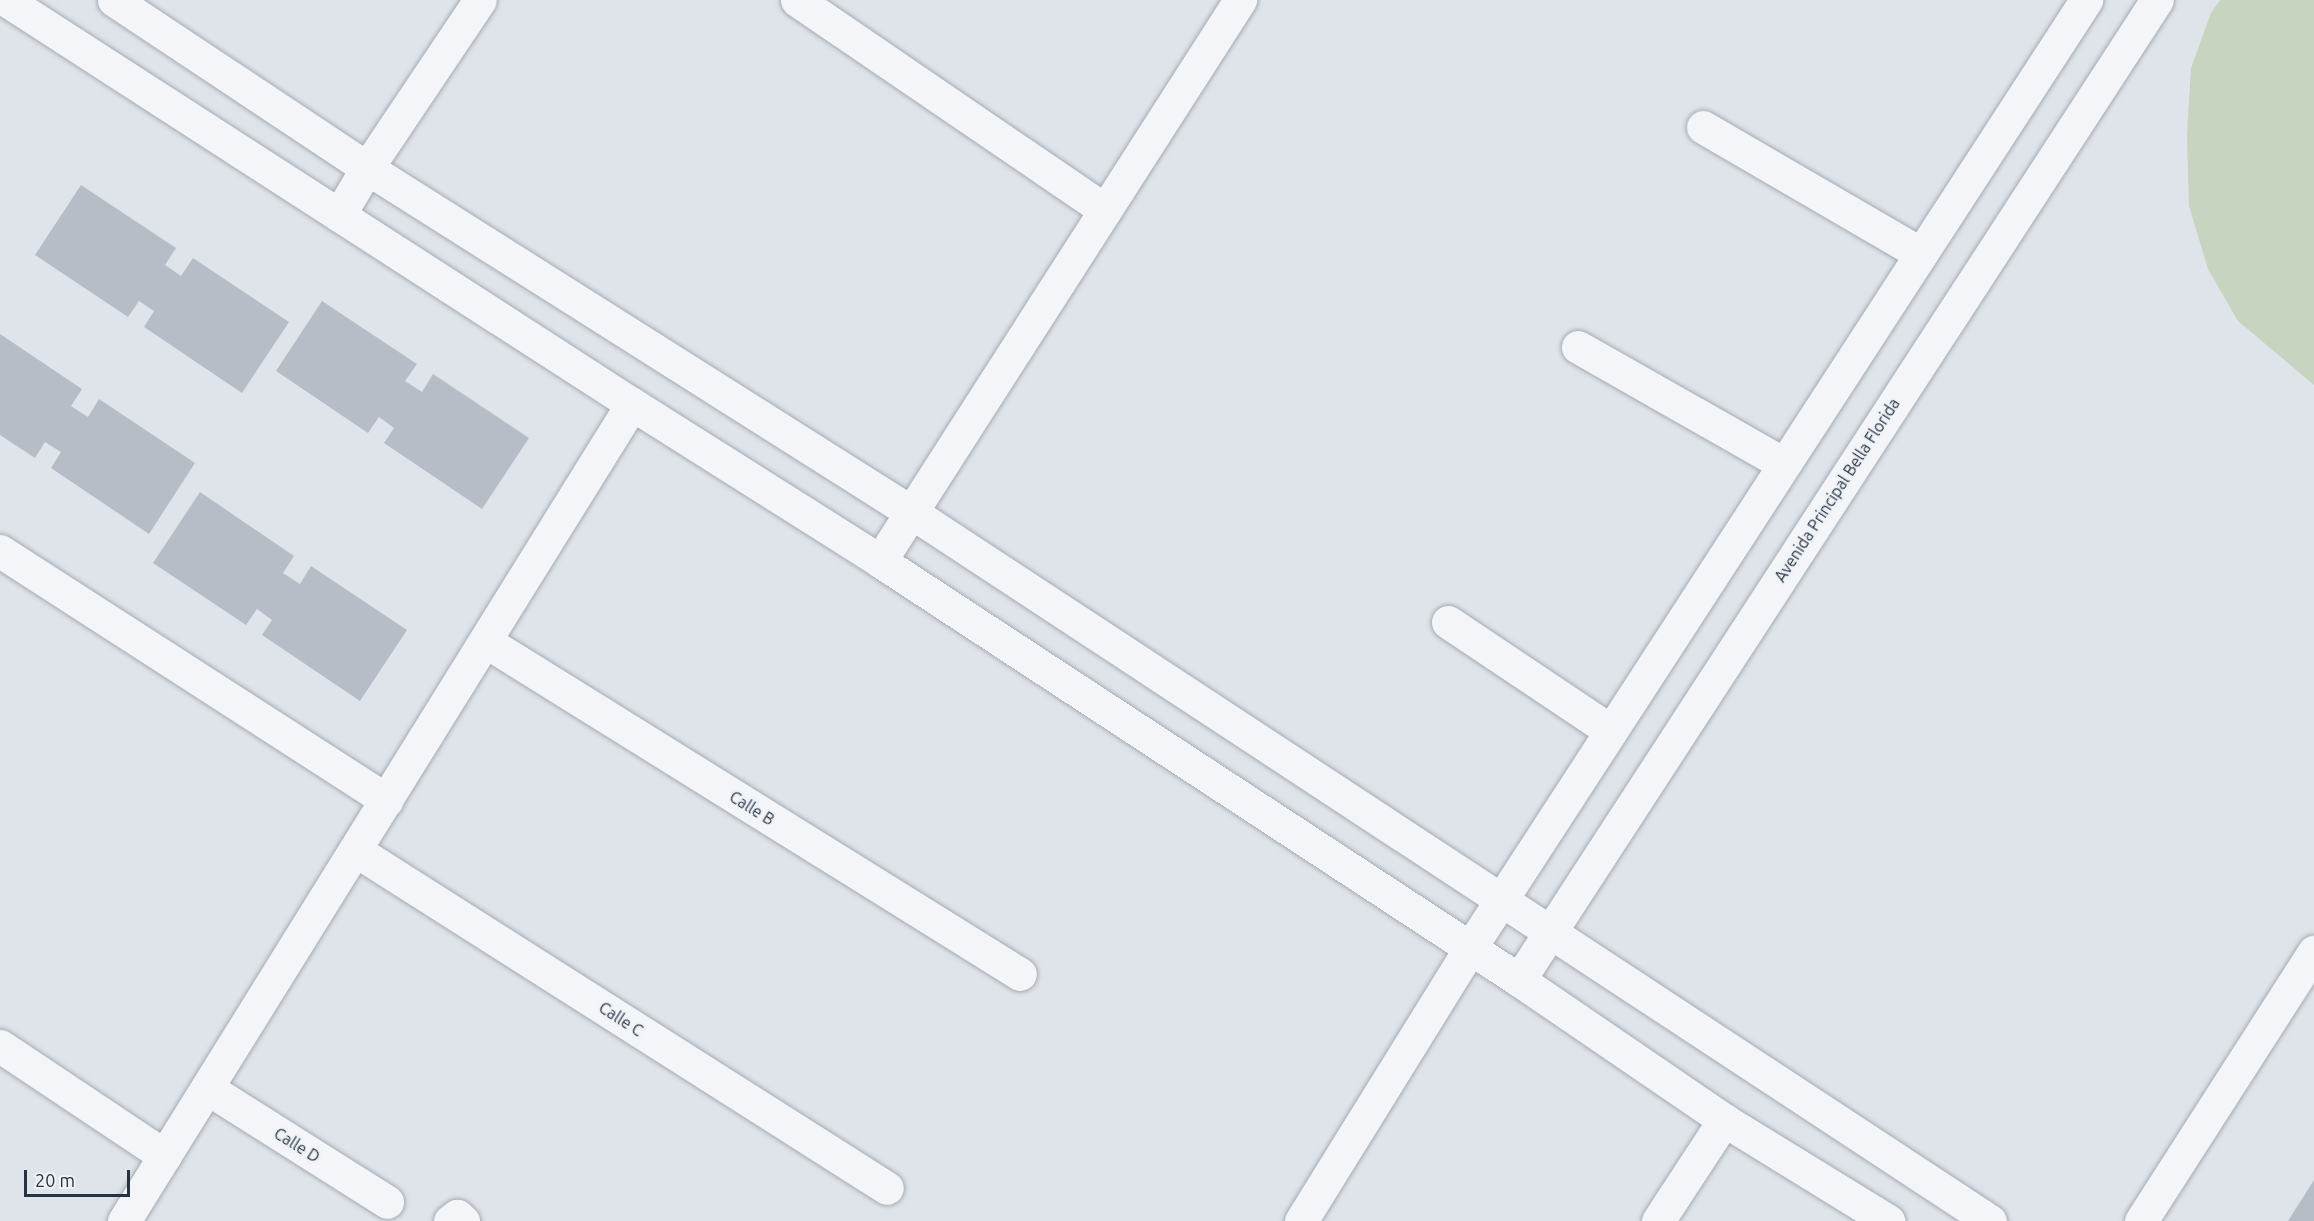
<!DOCTYPE html>
<html>
<head>
<meta charset="utf-8">
<style>
	body { margin:0 }
	#map { position:relative; width:2314px; height:1221px; overflow:hidden; background:#dfe4ea; font-family:Ubuntu,sans-serif }
	div>[style] { position:absolute }
	.green>* { inset:0; background:#c6d4c0 }
	.building>* { inset:0; background:#b6bdc7 }
	.roads { filter:drop-shadow(0 0 2px #a4abb4) drop-shadow(0 0 2px #a4abb4) }
	.street>* { height:33px; margin:-16.5px; padding:0 16.5px; transform-origin:16.5px; border-radius:16.5px; background:#f3f5f8 }
	span { translate:-50% -50%; white-space:nowrap; text-align:center; line-height:1.15; -webkit-text-stroke:5px #eff3f7; paint-order:stroke }
	.street-label { font-size:16px; color:#273242 }
	.scale { position:absolute; left:24px; top:1170px; width:106px; height:27px; box-sizing:border-box; border:3px solid #273242; border-top:0; padding-left:8px; font-size:18px; line-height:21px; white-space:nowrap; color:#273242; -webkit-text-stroke:4px #eff3f7; paint-order:stroke }
</style>
</head>
<body>
<div id="map">
	<div class="green">
		<div style="clip-path:polygon(2220px 0,2314px 0,2314px 385px,2238px 321px,2208px 269px,2189px 206px,2187px 135px,2191px 68px,2211px 13px)"></div>
	</div>
	<div class="building">
		<div style="clip-path:polygon(81px 185px,176px 248px,165px 265px,181px 276px,193px 258px,289px 322px,242px 393px,144px 327px,154px 311px,139px 301px,128px 317px,35px 255px)"></div>
		<div style="clip-path:polygon(322px 301px,417px 364px,405px 381px,422px 392px,433px 374px,529px 438px,482px 509px,384px 443px,394px 428px,379px 417px,368px 433px,276px 371px)"></div>
		<div style="clip-path:polygon(0 334px,82px 389px,71px 406px,88px 417px,99px 399px,195px 463px,149px 534px,51px 468px,61px 452px,45px 442px,35px 458px,0 435px)"></div>
		<div style="clip-path:polygon(200px 492px,294px 556px,283px 573px,300px 584px,311px 566px,407px 630px,360px 701px,262px 635px,272px 620px,257px 609px,246px 625px,153px 563px)"></div>
		<div style="clip-path:polygon(2314px 1180px,2314px 1221px,2288px 1221px)"></div>
	</div>
	<div class="roads">
		<div class="street">
			<div style="left:6px;top:0;width:745px;rotate:32.84deg"></div>
			<div style="left:632px;top:404px;width:294px;rotate:32.3deg"></div>
			<div style="left:880px;top:561px;width:764px;rotate:33.25deg"></div>
			<div style="left:1519px;top:980px;width:248px;rotate:34.3deg"></div>
			<div style="left:1724px;top:1120px;width:193px;rotate:31.6deg"></div>
			<div style="left:114px;top:0;width:304px;rotate:33.6deg"></div>
			<div style="left:367px;top:168px;width:644px;rotate:32.31deg"></div>
			<div style="left:911px;top:512px;width:1291px;rotate:33.31deg"></div>
			<div style="left:797px;top:0;width:373px;rotate:34.3deg"></div>
			<div style="left:1703px;top:127px;width:252px;rotate:30.2deg"></div>
			<div style="left:339px;top:215px;width:55px;rotate:-59.2deg"></div>
			<div style="left:367px;top:168px;width:202px;rotate:-56.1deg"></div>
			<div style="left:1578px;top:347px;width:237px;rotate:29.6deg"></div>
			<div style="left:0;top:551px;width:460px;rotate:32.8deg"></div>
			<div style="left:880px;top:561px;width:667px;rotate:-57.31deg"></div>
			<div style="left:1448px;top:622px;width:196px;rotate:33.8deg"></div>
			<div style="left:485px;top:641px;width:630px;rotate:31.9deg"></div>
			<div style="left:355px;top:850px;width:630px;rotate:32.43deg"></div>
			<div style="left:1519px;top:980px;width:1169px;rotate:-56.94deg"></div>
			<div style="left:0;top:1046px;width:198px;rotate:33.7deg"></div>
			<div style="left:207px;top:1088px;width:213px;rotate:32.3deg"></div>
			<div style="left:124px;top:1221px;width:962px;rotate:-58.13deg"></div>
			<div style="left:450px;top:1221px;width:9px;rotate:-36deg"></div>
			<div style="left:457px;top:1216px;width:8px;rotate:40deg"></div>
			<div style="left:1301px;top:1221px;width:321px;rotate:-58.2deg"></div>
			<div style="left:1470px;top:948px;width:1131px;rotate:-56.98deg"></div>
			<div style="left:1658px;top:1221px;width:121px;rotate:-56.8deg"></div>
			<div style="left:2141px;top:1221px;width:320px;rotate:-57.3deg"></div>
		</div>
	</div>
	<div class="street-label">
		<span style="left:1837px;top:490px;rotate:-57deg">Avenida Principal Bella Florida</span>
		<span style="left:752px;top:808px;rotate:32deg">Calle B</span>
		<span style="left:621px;top:1019px;rotate:33deg">Calle C</span>
		<span style="left:297px;top:1145px;rotate:32deg">Calle D</span>
	</div>
	<div class="scale">20 m</div>
</div>
</body>
</html>
